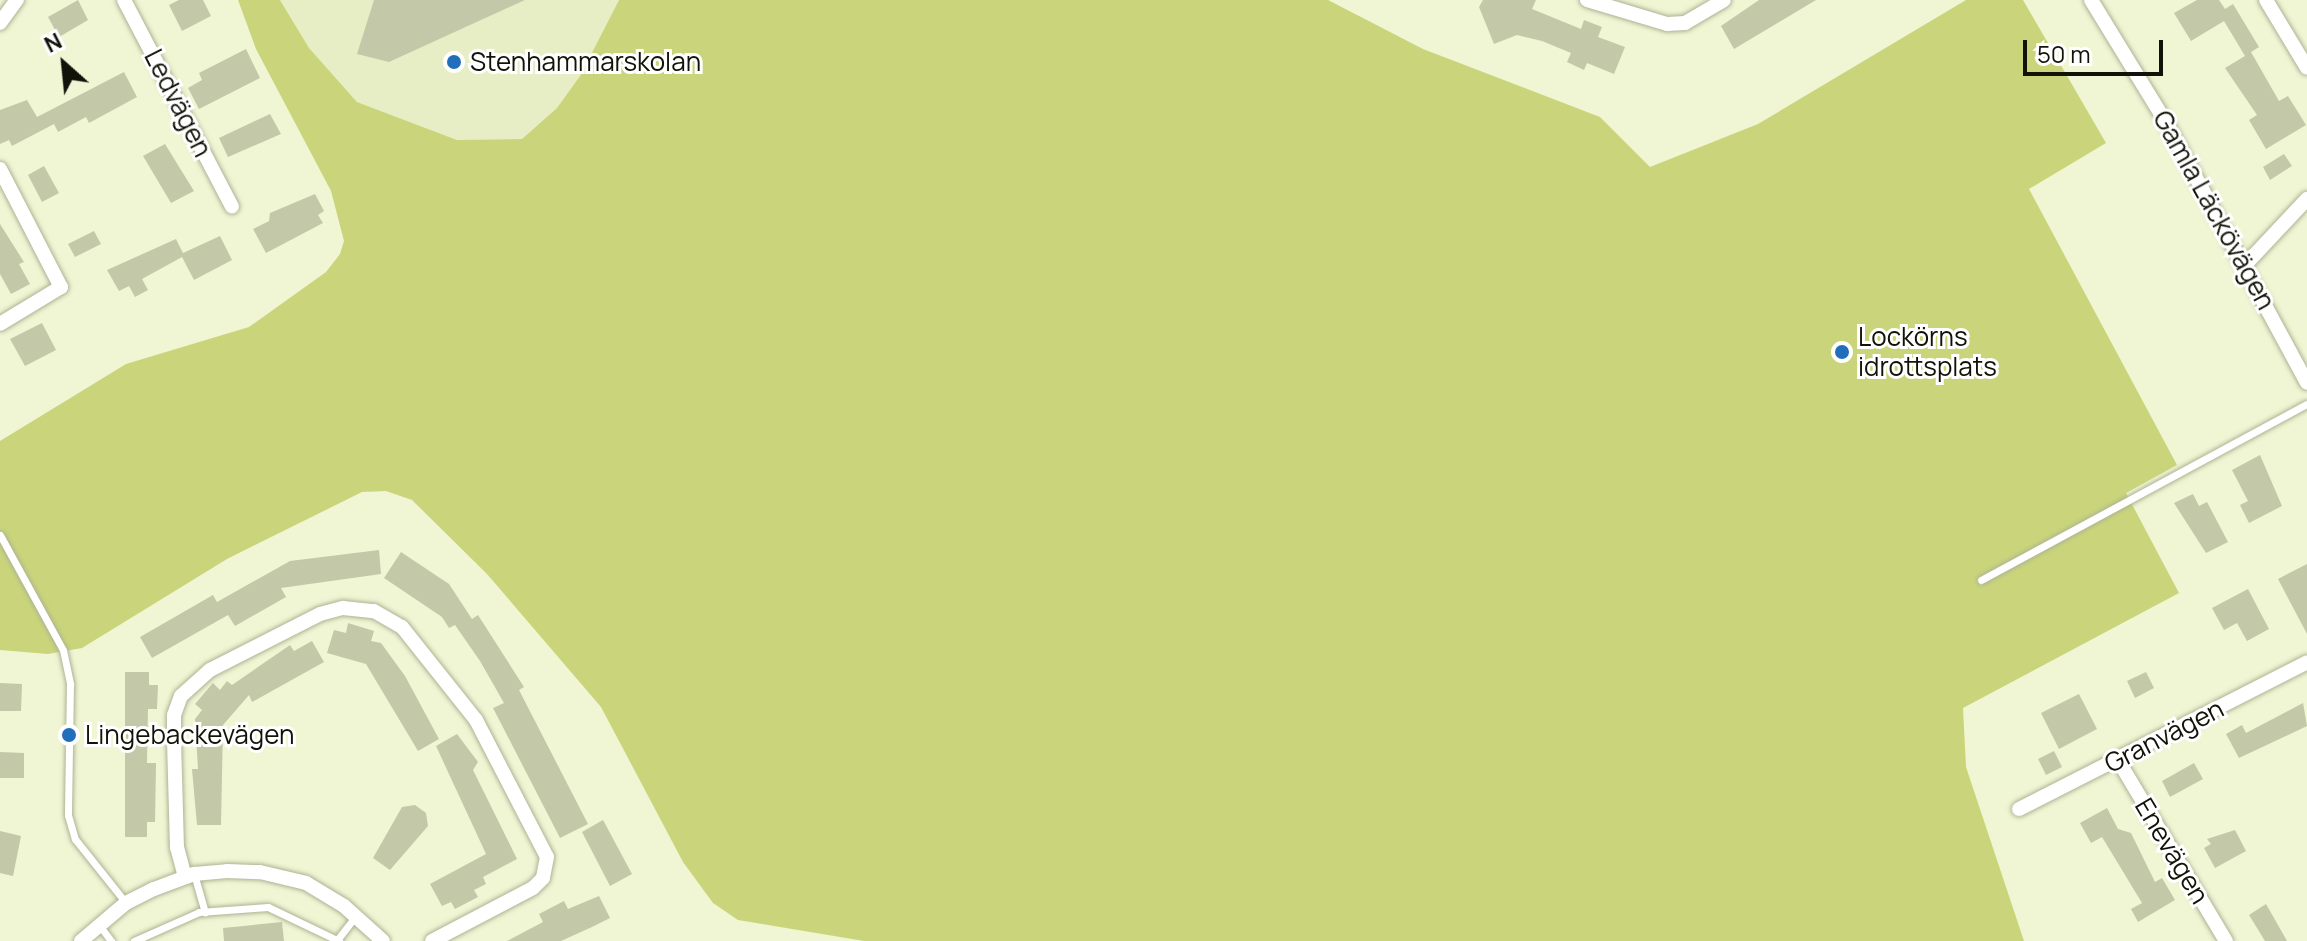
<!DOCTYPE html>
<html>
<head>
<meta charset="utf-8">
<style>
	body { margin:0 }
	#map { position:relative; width:2307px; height:941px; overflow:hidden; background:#f0f5d4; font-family:Manrope,sans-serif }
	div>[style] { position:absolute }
	.built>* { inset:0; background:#e7eec5 }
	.green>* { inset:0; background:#cad57b }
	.building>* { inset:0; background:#c3c8a8 }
	.roads { filter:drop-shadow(0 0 2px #aeb394) drop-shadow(0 0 2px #aeb394) }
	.service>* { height:7px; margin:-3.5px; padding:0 3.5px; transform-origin:3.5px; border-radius:3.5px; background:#fff }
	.minor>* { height:14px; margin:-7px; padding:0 7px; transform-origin:7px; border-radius:7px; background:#fff }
	.dots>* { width:22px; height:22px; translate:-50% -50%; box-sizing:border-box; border:4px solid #fff; border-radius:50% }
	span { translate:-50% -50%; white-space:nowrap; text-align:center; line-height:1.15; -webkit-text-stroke:6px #fff; paint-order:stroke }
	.poi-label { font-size:26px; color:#121308 }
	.left { translate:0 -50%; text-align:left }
	.street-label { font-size:26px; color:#121308 }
	.north { position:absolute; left:24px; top:24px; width:80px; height:80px; -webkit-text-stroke:6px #fff; paint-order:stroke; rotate:333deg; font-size:22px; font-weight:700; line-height:32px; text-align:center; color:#121308 }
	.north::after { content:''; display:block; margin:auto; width:28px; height:36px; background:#121308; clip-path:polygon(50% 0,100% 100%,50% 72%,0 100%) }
	.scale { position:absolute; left:2023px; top:40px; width:140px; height:36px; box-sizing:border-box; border:4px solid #121308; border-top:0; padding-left:10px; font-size:24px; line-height:28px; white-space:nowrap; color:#121308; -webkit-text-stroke:6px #fff; paint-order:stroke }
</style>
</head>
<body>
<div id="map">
	<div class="built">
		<div style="clip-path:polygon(280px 0,619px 0,580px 76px,557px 108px,522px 139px,457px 140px,357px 102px,309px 48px)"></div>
	</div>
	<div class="green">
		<div style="clip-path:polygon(238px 0,280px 0,309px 48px,357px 102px,457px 140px,522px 139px,557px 108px,580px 76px,619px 0,1328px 0,1423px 49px,1600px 117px,1650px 167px,1758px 124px,1966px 0,2023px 0,2106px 143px,2029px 189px,2177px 465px,2126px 493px,2179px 593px,1963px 708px,1966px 767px,2024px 941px,864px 941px,738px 920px,713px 903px,683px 862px,601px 707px,487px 574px,412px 500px,386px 491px,362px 492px,227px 559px,82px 648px,48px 654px,0 650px,0 441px,126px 364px,249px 327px,326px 272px,340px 254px,344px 241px,331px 191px,256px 49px)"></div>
	</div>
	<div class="building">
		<div style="clip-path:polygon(78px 0,88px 20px,59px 37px,48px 17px)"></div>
		<div style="clip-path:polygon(179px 0,203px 0,211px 16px,182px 31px,169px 5px)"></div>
		<div style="clip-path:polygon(374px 0,525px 0,389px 62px,357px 54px)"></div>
		<div style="clip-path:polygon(1483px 0,1536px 0,1532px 9px,1581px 29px,1584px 20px,1602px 27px,1598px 37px,1625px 47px,1614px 74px,1587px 63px,1584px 70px,1567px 62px,1571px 53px,1542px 41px,1517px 35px,1494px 44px,1479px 7px)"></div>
		<div style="clip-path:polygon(1759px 0,1816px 0,1734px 49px,1721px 26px)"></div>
		<div style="clip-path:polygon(2197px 0,2219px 0,2225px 9px,2233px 4px,2259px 47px,2251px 52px,2279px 101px,2288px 96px,2306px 125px,2266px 149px,2249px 120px,2257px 115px,2225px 68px,2245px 56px,2224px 21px,2191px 41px,2174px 13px)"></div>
		<div style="clip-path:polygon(246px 49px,260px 78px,199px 109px,188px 88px,202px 80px,199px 73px)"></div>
		<div style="clip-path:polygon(124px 72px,137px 97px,89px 123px,86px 117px,58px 132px,54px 124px,12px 146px,9px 140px,0 144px,0 110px,27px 100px,37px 117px)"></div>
		<div style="clip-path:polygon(270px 114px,281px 134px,228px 157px,219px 138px)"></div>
		<div style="clip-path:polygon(165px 144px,194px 191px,171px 203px,143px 156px)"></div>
		<div style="clip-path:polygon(2284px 154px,2292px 166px,2270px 180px,2263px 167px)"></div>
		<div style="clip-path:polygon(44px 166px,59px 193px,42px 202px,28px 175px)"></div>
		<div style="clip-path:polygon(315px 194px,324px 211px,318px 215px,323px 223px,266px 253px,253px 229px,269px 221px,270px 213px)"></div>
		<div style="clip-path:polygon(0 224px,24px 262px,19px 264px,30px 284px,11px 294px,0 274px)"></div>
		<div style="clip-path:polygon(94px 231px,101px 244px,75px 257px,68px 244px)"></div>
		<div style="clip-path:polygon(220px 236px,232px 260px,194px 280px,182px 257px,142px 279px,148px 290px,135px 297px,129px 286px,119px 291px,107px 270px,176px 239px,183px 253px)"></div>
		<div style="clip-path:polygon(42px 323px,56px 350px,25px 366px,10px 339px)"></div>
		<div style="clip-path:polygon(2260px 455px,2282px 506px,2249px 523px,2240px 505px,2248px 501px,2232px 470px)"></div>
		<div style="clip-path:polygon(2193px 494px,2199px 506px,2207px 502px,2228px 542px,2206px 553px,2174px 503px)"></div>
		<div style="clip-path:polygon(379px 550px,381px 574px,281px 588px,286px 597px,235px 626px,228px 615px,152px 658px,140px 637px,213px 595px,217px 602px,290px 561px)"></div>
		<div style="clip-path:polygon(401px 552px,449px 584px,472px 619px,478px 615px,524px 687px,519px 690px,588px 824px,560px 838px,493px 708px,504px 703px,480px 661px,455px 625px,449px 628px,442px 617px,384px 578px)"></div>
		<div style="clip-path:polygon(2307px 564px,2307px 634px,2278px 579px)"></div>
		<div style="clip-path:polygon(2248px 589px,2269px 629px,2247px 641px,2237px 623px,2224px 630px,2212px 608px)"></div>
		<div style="clip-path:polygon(348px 623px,374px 631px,371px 641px,381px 643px,405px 676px,439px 739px,418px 751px,366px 664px,327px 653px,334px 630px,346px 633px)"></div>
		<div style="clip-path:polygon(312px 641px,324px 662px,252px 702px,249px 695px,223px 725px,221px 825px,197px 825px,192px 769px,198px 769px,195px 719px,202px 710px,195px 704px,213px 683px,220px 690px,227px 681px,232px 685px,290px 645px,294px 651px)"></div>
		<div style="clip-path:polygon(125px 672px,149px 672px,149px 685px,158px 685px,157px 709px,148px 709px,147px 763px,156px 763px,155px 822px,147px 822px,147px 837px,125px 837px)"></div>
		<div style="clip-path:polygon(2146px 672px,2154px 688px,2135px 698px,2127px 681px)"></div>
		<div style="clip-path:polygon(0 683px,22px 684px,21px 711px,0 711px)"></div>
		<div style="clip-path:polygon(2079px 694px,2097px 729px,2059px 749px,2041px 713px)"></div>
		<div style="clip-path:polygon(2303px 703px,2307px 726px,2239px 758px,2226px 734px,2242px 725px,2246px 733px)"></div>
		<div style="clip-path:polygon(457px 734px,478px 762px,473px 770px,517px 859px,483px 877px,486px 884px,474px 890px,478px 897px,455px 909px,451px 902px,442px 906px,430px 884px,486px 854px,436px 746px)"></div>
		<div style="clip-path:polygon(2054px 751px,2062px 767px,2046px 775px,2038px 759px)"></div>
		<div style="clip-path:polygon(0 752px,24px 753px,24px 778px,0 778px)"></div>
		<div style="clip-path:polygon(2194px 763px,2203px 779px,2170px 797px,2162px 781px)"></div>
		<div style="clip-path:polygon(415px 805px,426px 813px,428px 826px,390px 870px,373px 858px,402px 807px)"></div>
		<div style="clip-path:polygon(2107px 808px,2118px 829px,2131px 833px,2155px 882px,2162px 878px,2175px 900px,2138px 922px,2131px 909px,2142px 903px,2102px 837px,2091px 843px,2080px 823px)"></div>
		<div style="clip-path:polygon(603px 820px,632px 874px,610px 886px,582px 832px)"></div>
		<div style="clip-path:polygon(2235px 830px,2246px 851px,2215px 868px,2204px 848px,2211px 844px,2207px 839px)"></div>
		<div style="clip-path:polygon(0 831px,21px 836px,13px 876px,0 873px)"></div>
		<div style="clip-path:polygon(599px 896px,610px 918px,592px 927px,561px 941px,507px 941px,543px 922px,539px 914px,564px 901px,568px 909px)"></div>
		<div style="clip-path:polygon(2266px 904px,2274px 918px,2287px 941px,2265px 941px,2249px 915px)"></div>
		<div style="clip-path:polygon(282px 922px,284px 941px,224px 941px,223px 928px)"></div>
	</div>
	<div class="roads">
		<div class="service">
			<div style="left:0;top:535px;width:131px;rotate:61.3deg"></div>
			<div style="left:63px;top:650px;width:35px;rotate:78deg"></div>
			<div style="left:70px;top:684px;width:131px;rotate:90.9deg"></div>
			<div style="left:68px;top:815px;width:25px;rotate:74deg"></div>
			<div style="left:75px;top:839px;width:82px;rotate:51.4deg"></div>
			<div style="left:1981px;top:580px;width:370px;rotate:-28.4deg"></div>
			<div style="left:194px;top:874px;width:40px;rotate:74deg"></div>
			<div style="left:99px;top:925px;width:20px;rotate:53deg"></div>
			<div style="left:337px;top:940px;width:29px;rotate:-52deg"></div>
			<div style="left:134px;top:941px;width:71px;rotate:-24deg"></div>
			<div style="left:199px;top:912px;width:69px;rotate:-4.1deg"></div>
			<div style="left:268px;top:907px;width:79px;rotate:25.6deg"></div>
		</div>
		<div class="minor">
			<div style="left:124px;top:0;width:233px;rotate:62.4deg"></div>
			<div style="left:1587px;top:0;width:84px;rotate:16.7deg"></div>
			<div style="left:1667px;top:24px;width:18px;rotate:-3deg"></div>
			<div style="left:1685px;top:23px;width:45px;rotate:-30.5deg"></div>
			<div style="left:2091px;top:0;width:145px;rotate:58.5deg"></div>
			<div style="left:2167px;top:124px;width:294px;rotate:61.6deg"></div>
			<div style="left:2266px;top:0;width:79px;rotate:58.9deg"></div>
			<div style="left:0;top:23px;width:29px;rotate:-54deg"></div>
			<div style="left:0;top:169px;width:133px;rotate:62.7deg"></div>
			<div style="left:61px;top:287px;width:71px;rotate:148.8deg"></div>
			<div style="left:2245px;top:265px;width:91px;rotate:-46.8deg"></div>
			<div style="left:2118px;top:760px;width:211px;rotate:59.2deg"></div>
			<div style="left:2019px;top:809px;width:323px;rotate:-27deg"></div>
			<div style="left:185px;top:877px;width:30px;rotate:-105deg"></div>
			<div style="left:177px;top:848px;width:108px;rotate:-91.6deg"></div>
			<div style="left:174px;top:740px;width:25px;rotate:-90deg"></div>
			<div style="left:174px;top:715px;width:20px;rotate:-70deg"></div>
			<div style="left:181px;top:696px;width:39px;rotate:-42deg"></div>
			<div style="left:210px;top:670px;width:123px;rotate:-27deg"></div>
			<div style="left:320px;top:614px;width:24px;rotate:-15deg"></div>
			<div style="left:343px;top:608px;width:31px;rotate:6deg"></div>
			<div style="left:374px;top:611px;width:32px;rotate:30deg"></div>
			<div style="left:402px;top:627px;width:119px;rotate:51.5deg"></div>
			<div style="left:476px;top:720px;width:154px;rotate:62.6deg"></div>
			<div style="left:547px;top:857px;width:21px;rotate:101deg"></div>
			<div style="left:543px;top:878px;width:14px;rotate:135deg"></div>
			<div style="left:533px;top:888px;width:114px;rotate:152.3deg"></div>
			<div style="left:81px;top:941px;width:59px;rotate:-40.2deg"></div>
			<div style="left:126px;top:903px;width:31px;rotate:-27deg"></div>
			<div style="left:154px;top:889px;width:43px;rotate:-20.6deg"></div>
			<div style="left:194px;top:874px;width:33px;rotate:-5deg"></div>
			<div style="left:227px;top:871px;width:33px;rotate:2deg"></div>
			<div style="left:260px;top:872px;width:47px;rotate:13.4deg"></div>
			<div style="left:306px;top:883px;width:44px;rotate:31.2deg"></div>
			<div style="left:344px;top:906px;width:52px;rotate:41.9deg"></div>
		</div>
	</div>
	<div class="dots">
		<div style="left:454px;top:62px;background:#216ebd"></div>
		<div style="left:1842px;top:352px;background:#216ebd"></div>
		<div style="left:69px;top:735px;background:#216ebd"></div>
	</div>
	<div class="poi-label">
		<span class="left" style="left:470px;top:62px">Stenhammarskolan</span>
		<span class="left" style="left:1858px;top:352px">Lockörns<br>idrottsplats</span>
		<span class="left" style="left:85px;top:735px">Lingebackevägen</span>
	</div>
	<div class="street-label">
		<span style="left:178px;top:103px;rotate:63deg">Ledvägen</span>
		<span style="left:2214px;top:210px;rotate:61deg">Gamla Läckövägen</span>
		<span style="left:2164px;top:736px;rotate:-27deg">Granvägen</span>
		<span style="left:2172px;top:851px;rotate:59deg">Enevägen</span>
	</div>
	<div class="north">N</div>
	<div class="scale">50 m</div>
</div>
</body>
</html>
